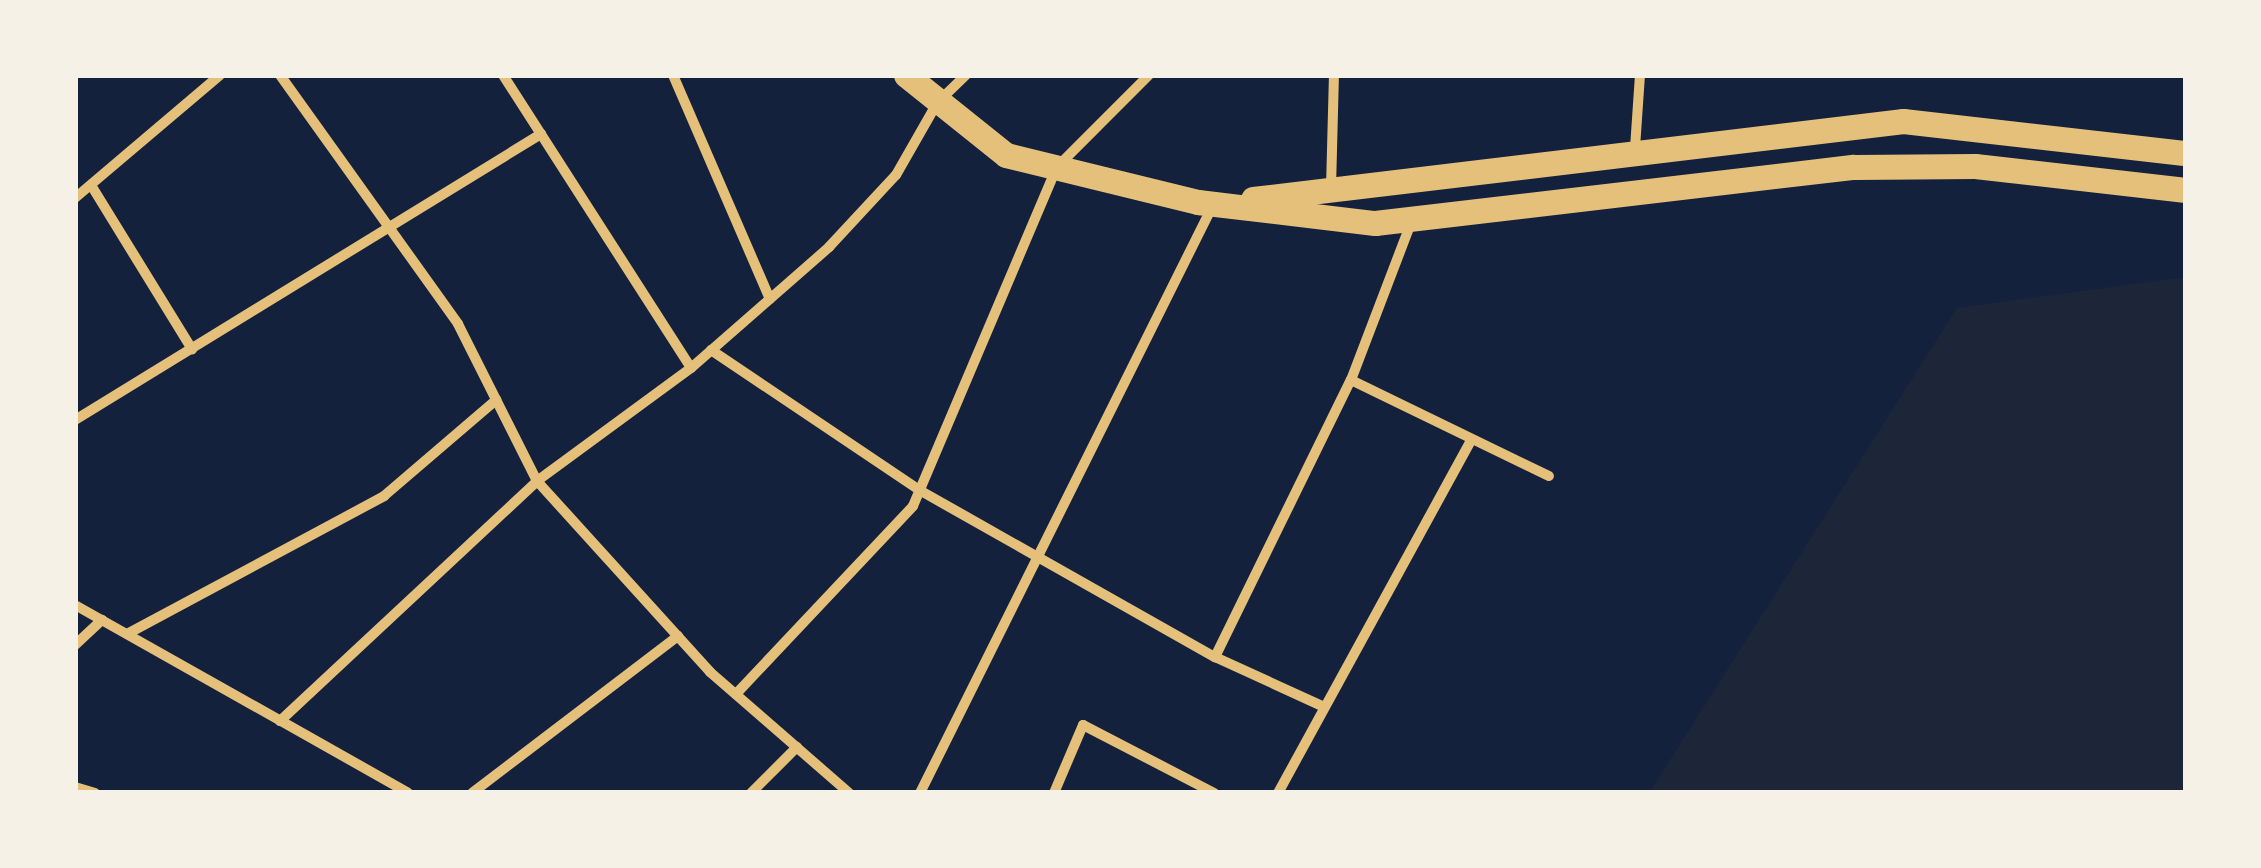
<!DOCTYPE html>
<html>
<head>
<meta charset="utf-8">
<style>
	body { margin:0 }
	#map { position:relative; width:2261px; height:868px; overflow:hidden; background:#14213d; font-family:"Alegreya Sans",sans-serif }
	div>[style] { position:absolute }
	.green>* { inset:0; background:#1d2539 }
	.minor>* { height:10px; margin:-5px; padding:0 5px; transform-origin:5px; border-radius:5px; background:#e5c07b }
	.primary>* { height:25px; margin:-12.5px; padding:0 12.5px; transform-origin:12.5px; border-radius:12.5px; background:#e5c07b }
	span { translate:-50% -50%; white-space:nowrap; text-align:center; line-height:1.15; -webkit-text-stroke:10px #f6f1e7; paint-order:stroke }
	.frame { position:absolute; inset:0; border:78px solid #f6f1e7; pointer-events:none }
</style>
</head>
<body>
<div id="map">
	<div class="green">
		<div style="clip-path:polygon(2186px 277px,2186px 793px,1649px 793px,1957px 308px)"></div>
	</div>
	<div class="minor">
		<div style="left:280px;top:75px;width:306px;rotate:54.4deg"></div>
		<div style="left:458px;top:324px;width:176px;rotate:63.3deg"></div>
		<div style="left:537px;top:481px;width:258px;rotate:47.8deg"></div>
		<div style="left:710px;top:672px;width:184px;rotate:41deg"></div>
		<div style="left:503px;top:75px;width:348px;rotate:57.3deg"></div>
		<div style="left:673px;top:75px;width:244px;rotate:66.6deg"></div>
		<div style="left:1635px;top:148px;width:73px;rotate:-86.1deg"></div>
		<div style="left:91px;top:185px;width:193px;rotate:58.4deg"></div>
		<div style="left:1331px;top:188px;width:113px;rotate:-88.5deg"></div>
		<div style="left:75px;top:198px;width:190px;rotate:-40.3deg"></div>
		<div style="left:711px;top:350px;width:253px;rotate:33.9deg"></div>
		<div style="left:921px;top:491px;width:338px;rotate:29.5deg"></div>
		<div style="left:1215px;top:657px;width:118px;rotate:24.6deg"></div>
		<div style="left:1351px;top:380px;width:220px;rotate:25.9deg"></div>
		<div style="left:75px;top:420px;width:547px;rotate:-31.54deg"></div>
		<div style="left:75px;top:605px;width:382px;rotate:29.4deg"></div>
		<div style="left:127px;top:634px;width:292px;rotate:-28.2deg"></div>
		<div style="left:384px;top:496px;width:148px;rotate:-40.6deg"></div>
		<div style="left:75px;top:645px;width:37px;rotate:-43deg"></div>
		<div style="left:1215px;top:657px;width:309px;rotate:-63.9deg"></div>
		<div style="left:1351px;top:380px;width:171px;rotate:-69.1deg"></div>
		<div style="left:736px;top:694px;width:258px;rotate:-46.7deg"></div>
		<div style="left:913px;top:506px;width:368px;rotate:-67deg"></div>
		<div style="left:1057px;top:167px;width:130px;rotate:-45deg"></div>
		<div style="left:280px;top:721px;width:352px;rotate:-43deg"></div>
		<div style="left:537px;top:481px;width:191px;rotate:-36.3deg"></div>
		<div style="left:691px;top:368px;width:184px;rotate:-41.2deg"></div>
		<div style="left:829px;top:247px;width:98px;rotate:-47.1deg"></div>
		<div style="left:896px;top:175px;width:83px;rotate:-60.3deg"></div>
		<div style="left:937px;top:103px;width:40px;rotate:-44deg"></div>
		<div style="left:75px;top:787px;width:21px;rotate:17deg"></div>
		<div style="left:472px;top:793px;width:259px;rotate:-37.3deg"></div>
		<div style="left:751px;top:793px;width:65px;rotate:-45deg"></div>
		<div style="left:920px;top:793px;width:657px;rotate:-63.51deg"></div>
		<div style="left:1054px;top:793px;width:74px;rotate:-66.9deg"></div>
		<div style="left:1083px;top:725px;width:148px;rotate:27.4deg"></div>
		<div style="left:1278px;top:793px;width:401px;rotate:-61.3deg"></div>
	</div>
	<div class="primary">
		<div style="left:906px;top:75px;width:128px;rotate:38.7deg"></div>
		<div style="left:1006px;top:155px;width:198px;rotate:13.8deg"></div>
		<div style="left:1198px;top:202px;width:178px;rotate:6.8deg"></div>
		<div style="left:1375px;top:223px;width:482px;rotate:-6.7deg"></div>
		<div style="left:1854px;top:167px;width:121px;rotate:-0.5deg"></div>
		<div style="left:1975px;top:166px;width:212px;rotate:6.5deg"></div>
		<div style="left:1253px;top:199px;width:655px;rotate:-6.84deg"></div>
		<div style="left:1903px;top:121px;width:285px;rotate:6.5deg"></div>
	</div>
	<div class="frame"></div>
</div>
</body>
</html>
